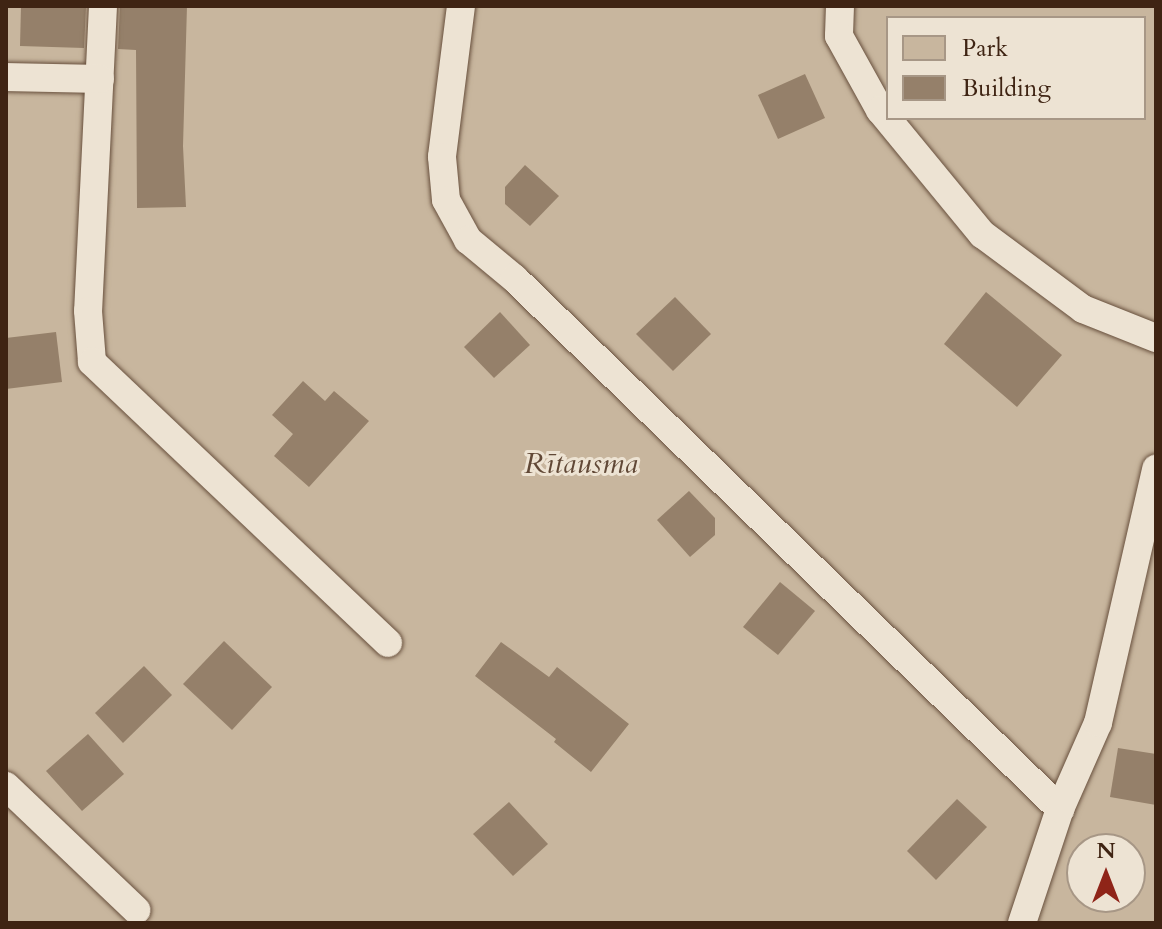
<!DOCTYPE html>
<html>
<head>
<meta charset="utf-8">
<style>
	body { margin:0 }
	#map { position:relative; width:1162px; height:929px; overflow:hidden; background:#e4d4bb; font-family:Cardo,serif }
	div>[style] { position:absolute }
	.green>* { inset:0; background:#c8b69e }
	.building>* { inset:0; background:#95806a }
	.roads { filter:drop-shadow(0 0 2px #68503d) drop-shadow(0 0 2px #68503d) }
	.service>* { height:28px; margin:-14px; padding:0 14px; transform-origin:14px; border-radius:14px; background:#ede3d3 }
	span { translate:-50% -50%; white-space:nowrap; text-align:center; line-height:1.15; -webkit-text-stroke:6px #ede3d3; paint-order:stroke }
	.park-label { font-size:30px; color:#614836; font-style:italic }
	.frame { position:absolute; inset:0; border:8px solid #3f2413; pointer-events:none }
	.legend { position:absolute; left:886px; top:16px; width:260px; height:104px; box-sizing:border-box; background:#ede3d3; border:2px solid #a79786; margin:0; padding:10px 14px; list-style:none; font-size:24px; color:#3f2413 }
	.legend li { display:flex; align-items:center; gap:16px; height:40px }
	.legend b { width:40px; border:2px solid #a79786 }
	.north { position:absolute; left:1066px; top:833px; width:80px; height:80px; box-sizing:border-box; background:#ede3d3; border:2px solid #a79786; border-radius:50%; rotate:0deg; font-size:22px; font-weight:700; line-height:32px; text-align:center; color:#3f2413 }
	.north::after { content:''; display:block; margin:auto; width:28px; height:36px; background:#8f2418; clip-path:polygon(50% 0,100% 100%,50% 72%,0 100%) }
</style>
</head>
<body>
<div id="map">
	<div class="green">
		<div style="clip-path:polygon(evenodd,6px 6px,1156px 6px,1156px 923px,6px 923px,6px 6px,888px 18px,1144px 18px,1144px 118px,888px 118px,888px 18px,6px 6px,1082px 849px,1130px 849px,1130px 897px,1082px 897px,1082px 849px)"></div>
	</div>
	<div class="building">
		<div style="clip-path:polygon(21px 6px,86px 6px,84px 48px,20px 46px)"></div>
		<div style="clip-path:polygon(120px 6px,187px 6px,183px 146px,186px 207px,137px 208px,136px 50px,118px 49px)"></div>
		<div style="clip-path:polygon(805px 74px,825px 118px,778px 139px,758px 95px)"></div>
		<div style="clip-path:polygon(525px 165px,559px 196px,530px 226px,505px 204px,505px 187px)"></div>
		<div style="clip-path:polygon(986px 292px,1062px 355px,1017px 407px,944px 344px)"></div>
		<div style="clip-path:polygon(675px 297px,711px 334px,673px 371px,636px 334px)"></div>
		<div style="clip-path:polygon(500px 312px,530px 345px,494px 378px,464px 347px)"></div>
		<div style="clip-path:polygon(56px 332px,62px 382px,6px 389px,6px 338px)"></div>
		<div style="clip-path:polygon(303px 381px,325px 401px,334px 391px,369px 421px,309px 487px,274px 456px,293px 434px,272px 415px)"></div>
		<div style="clip-path:polygon(689px 491px,715px 518px,715px 535px,690px 557px,657px 520px)"></div>
		<div style="clip-path:polygon(780px 582px,815px 611px,778px 655px,743px 627px)"></div>
		<div style="clip-path:polygon(224px 641px,272px 687px,232px 730px,183px 684px)"></div>
		<div style="clip-path:polygon(501px 642px,549px 677px,557px 667px,629px 724px,591px 772px,554px 742px,556px 739px,475px 676px)"></div>
		<div style="clip-path:polygon(144px 666px,172px 695px,123px 743px,95px 713px)"></div>
		<div style="clip-path:polygon(88px 734px,124px 774px,82px 811px,46px 771px)"></div>
		<div style="clip-path:polygon(1118px 748px,1156px 754px,1156px 805px,1110px 797px)"></div>
		<div style="clip-path:polygon(957px 799px,987px 827px,936px 880px,907px 851px)"></div>
		<div style="clip-path:polygon(509px 802px,548px 844px,513px 876px,473px 834px)"></div>
	</div>
	<div class="roads">
		<div class="service">
			<div style="left:103px;top:6px;width:305px;rotate:92.8deg"></div>
			<div style="left:88px;top:311px;width:51px;rotate:85.5deg"></div>
			<div style="left:92px;top:362px;width:408px;rotate:43.5deg"></div>
			<div style="left:461px;top:6px;width:152px;rotate:97.2deg"></div>
			<div style="left:442px;top:157px;width:43px;rotate:84.7deg"></div>
			<div style="left:446px;top:200px;width:46px;rotate:61.2deg"></div>
			<div style="left:468px;top:240px;width:60px;rotate:39.6deg"></div>
			<div style="left:514px;top:278px;width:762px;rotate:44.2deg"></div>
			<div style="left:840px;top:6px;width:30px;rotate:92deg"></div>
			<div style="left:839px;top:36px;width:85px;rotate:61deg"></div>
			<div style="left:880px;top:110px;width:161px;rotate:50.6deg"></div>
			<div style="left:982px;top:234px;width:126px;rotate:36.6deg"></div>
			<div style="left:1083px;top:309px;width:79px;rotate:21.7deg"></div>
			<div style="left:6px;top:77px;width:94px;rotate:1.2deg"></div>
			<div style="left:6px;top:786px;width:180px;rotate:43.6deg"></div>
			<div style="left:1022px;top:923px;width:120px;rotate:-71.6deg"></div>
			<div style="left:1060px;top:809px;width:94px;rotate:-66.2deg"></div>
			<div style="left:1098px;top:723px;width:261px;rotate:-77.1deg"></div>
		</div>
	</div>
	<div class="park-label">
		<span style="left:581px;top:464px">Rītausma</span>
	</div>
	<div class="frame"></div>
	<ul class="legend">
	<li><b style="height:22px;background:#c8b69e"></b>Park</li>
	<li><b style="height:22px;background:#95806a"></b>Building</li>
	</ul>
	<div class="north">N</div>
</div>
</body>
</html>
